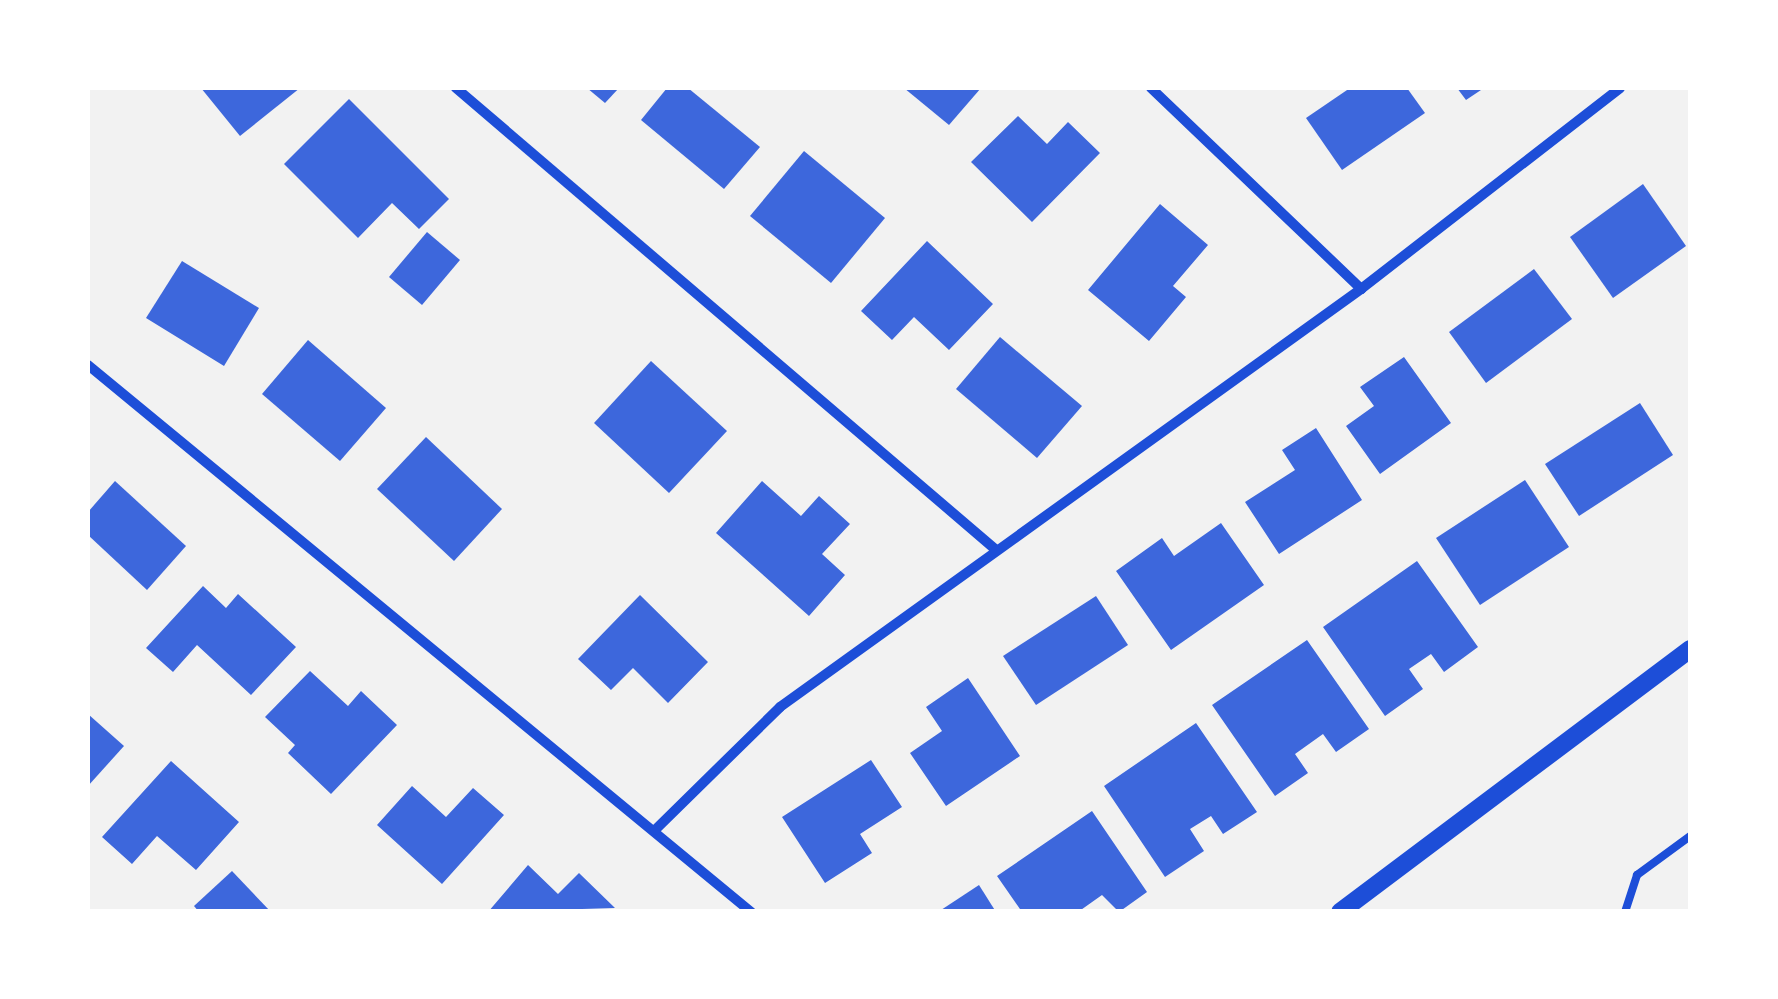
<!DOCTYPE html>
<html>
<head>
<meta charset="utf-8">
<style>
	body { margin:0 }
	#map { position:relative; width:1778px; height:999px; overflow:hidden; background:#f2f2f2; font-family:"Zilla Slab",serif }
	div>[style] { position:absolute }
	.building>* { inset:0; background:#3d67dc }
	.service>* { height:8px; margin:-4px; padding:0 4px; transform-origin:4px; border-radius:4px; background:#1d4ed8 }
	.minor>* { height:10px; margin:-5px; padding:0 5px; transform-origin:5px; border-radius:5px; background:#1d4ed8 }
	.tertiary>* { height:18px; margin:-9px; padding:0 9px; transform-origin:9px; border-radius:9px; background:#1d4ed8 }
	span { translate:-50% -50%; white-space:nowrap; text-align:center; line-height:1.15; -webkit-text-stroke:10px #fff; paint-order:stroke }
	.frame { position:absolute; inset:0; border:90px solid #fff; pointer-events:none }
</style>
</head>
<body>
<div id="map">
	<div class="building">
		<div style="clip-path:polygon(201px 88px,300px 88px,240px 136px)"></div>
		<div style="clip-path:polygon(587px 88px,619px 88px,605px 103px)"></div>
		<div style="clip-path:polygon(667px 88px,688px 88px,760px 147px,724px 189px,641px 120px)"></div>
		<div style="clip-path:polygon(904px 88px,981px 88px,949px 125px)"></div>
		<div style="clip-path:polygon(1350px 88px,1407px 88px,1425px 113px,1342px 170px,1306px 118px)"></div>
		<div style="clip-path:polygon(1457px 88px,1484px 88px,1466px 100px)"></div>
		<div style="clip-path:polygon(349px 99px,449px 199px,419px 229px,392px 203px,358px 238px,284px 164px)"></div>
		<div style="clip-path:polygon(1018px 116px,1047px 144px,1068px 122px,1100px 153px,1032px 222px,971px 162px)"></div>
		<div style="clip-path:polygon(804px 151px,885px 218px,831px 283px,750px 216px)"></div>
		<div style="clip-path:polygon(1643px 184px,1686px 246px,1613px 298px,1570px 237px)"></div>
		<div style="clip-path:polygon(1160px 204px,1208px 245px,1173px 286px,1186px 297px,1149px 341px,1088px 290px)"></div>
		<div style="clip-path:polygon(427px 232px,460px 260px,422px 305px,389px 277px)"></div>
		<div style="clip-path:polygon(927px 241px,993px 304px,949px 350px,914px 317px,892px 340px,861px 311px)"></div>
		<div style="clip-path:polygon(182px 261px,259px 308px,224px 366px,146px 318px)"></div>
		<div style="clip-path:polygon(1534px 269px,1572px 319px,1486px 383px,1449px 332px)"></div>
		<div style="clip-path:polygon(1000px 337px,1082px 406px,1037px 458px,956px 389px)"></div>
		<div style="clip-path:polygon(308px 340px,386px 408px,340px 461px,262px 394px)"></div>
		<div style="clip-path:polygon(1404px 357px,1451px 423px,1380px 474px,1346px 426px,1374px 406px,1360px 387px)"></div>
		<div style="clip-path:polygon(651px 361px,727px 431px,669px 493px,594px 423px)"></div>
		<div style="clip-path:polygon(1640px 403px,1673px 455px,1579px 516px,1545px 464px)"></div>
		<div style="clip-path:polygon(1316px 428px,1362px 500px,1279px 554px,1245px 502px,1295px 470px,1282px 450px)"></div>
		<div style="clip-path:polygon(426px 437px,502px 509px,454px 561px,377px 489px)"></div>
		<div style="clip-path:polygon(1525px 480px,1569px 547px,1480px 605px,1436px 538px)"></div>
		<div style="clip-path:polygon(115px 481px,186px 546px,147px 590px,88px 535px,88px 512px)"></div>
		<div style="clip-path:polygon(762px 481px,801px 516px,819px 496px,850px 524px,822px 554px,845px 575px,809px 616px,716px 533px)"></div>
		<div style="clip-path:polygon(1221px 523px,1264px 585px,1171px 650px,1116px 571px,1162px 538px,1174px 556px)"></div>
		<div style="clip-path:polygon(1417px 561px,1478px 647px,1444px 672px,1431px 654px,1409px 669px,1423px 689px,1385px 716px,1323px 627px)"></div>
		<div style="clip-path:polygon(203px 586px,226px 608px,238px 594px,296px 647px,251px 695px,197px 645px,173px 672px,146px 648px)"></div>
		<div style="clip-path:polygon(640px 595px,708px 662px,668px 703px,633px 668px,611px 690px,578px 659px)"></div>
		<div style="clip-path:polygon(1096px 596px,1128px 645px,1036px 705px,1003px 656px)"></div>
		<div style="clip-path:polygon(1307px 640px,1369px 729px,1336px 752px,1323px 734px,1295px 754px,1308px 773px,1275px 796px,1212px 705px)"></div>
		<div style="clip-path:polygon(310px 671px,348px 706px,361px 691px,397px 725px,331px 794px,288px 753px,295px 745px,265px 717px)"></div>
		<div style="clip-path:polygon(968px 678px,1020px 756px,946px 806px,910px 753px,942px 731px,926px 707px)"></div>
		<div style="clip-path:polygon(88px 714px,124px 746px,88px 786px)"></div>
		<div style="clip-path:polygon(1196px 723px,1257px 812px,1223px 834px,1211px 816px,1190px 829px,1204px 851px,1165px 877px,1104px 786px)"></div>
		<div style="clip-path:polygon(871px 760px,902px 807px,860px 834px,872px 853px,825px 883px,782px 817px)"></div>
		<div style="clip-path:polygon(171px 761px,239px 822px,196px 870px,157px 836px,132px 864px,102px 837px)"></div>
		<div style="clip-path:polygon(412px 786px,446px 817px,473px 788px,504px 815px,442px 884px,377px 825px)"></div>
		<div style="clip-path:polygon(1092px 811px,1147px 892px,1119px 912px,1102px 895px,1078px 912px,1022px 912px,997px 876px)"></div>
		<div style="clip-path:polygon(528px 865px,558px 894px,579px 873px,615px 908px,488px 912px)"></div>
		<div style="clip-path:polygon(232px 871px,271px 912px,199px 912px,194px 906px)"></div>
		<div style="clip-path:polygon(979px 885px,996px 912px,938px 912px)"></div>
	</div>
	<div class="service">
		<div style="left:1625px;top:912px;width:39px;rotate:-72deg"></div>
		<div style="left:1637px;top:875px;width:66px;rotate:-36.3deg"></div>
	</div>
	<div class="minor">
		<div style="left:456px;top:88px;width:709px;rotate:40.54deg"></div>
		<div style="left:1151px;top:88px;width:291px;rotate:43.7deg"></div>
		<div style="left:88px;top:365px;width:860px;rotate:39.52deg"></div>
		<div style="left:655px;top:830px;width:175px;rotate:-44.5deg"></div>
		<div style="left:780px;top:707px;width:716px;rotate:-35.73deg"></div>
		<div style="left:1361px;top:289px;width:328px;rotate:-37.8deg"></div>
	</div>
	<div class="tertiary">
		<div style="left:1340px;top:912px;width:438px;rotate:-36.9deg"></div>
	</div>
	<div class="frame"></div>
</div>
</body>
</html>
